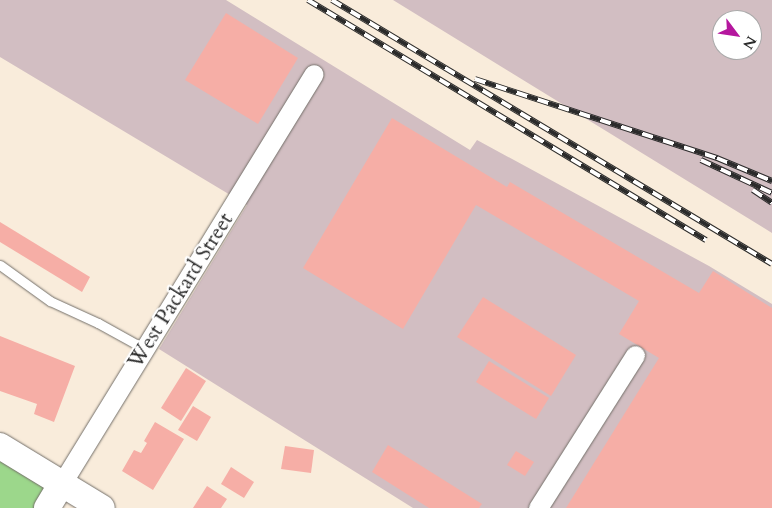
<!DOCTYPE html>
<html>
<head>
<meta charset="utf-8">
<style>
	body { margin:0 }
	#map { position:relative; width:772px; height:508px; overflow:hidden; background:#f9ecdb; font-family:Cardo,serif }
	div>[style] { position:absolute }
	.industrial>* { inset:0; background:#d2bec2 }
	.green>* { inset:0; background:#9cd78b }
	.building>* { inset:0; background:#f6aea6 }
	.roads { filter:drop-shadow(0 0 1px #736f69) drop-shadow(0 0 1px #736f69) }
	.lane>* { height:9px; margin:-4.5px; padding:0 4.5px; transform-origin:4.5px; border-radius:4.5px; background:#fff }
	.street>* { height:19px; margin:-9.5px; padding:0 9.5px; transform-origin:9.5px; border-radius:9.5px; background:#fff }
	.secondary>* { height:26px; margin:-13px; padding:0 13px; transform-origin:13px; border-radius:13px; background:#fff }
	.rail>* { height:5.5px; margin-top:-2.75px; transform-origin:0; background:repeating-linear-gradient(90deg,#fff 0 11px,#2b2b2b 0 22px); box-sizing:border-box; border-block:1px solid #2b2b2b }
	span { translate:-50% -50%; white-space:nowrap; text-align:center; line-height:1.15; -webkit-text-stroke:4.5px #fff; paint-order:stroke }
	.street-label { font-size:21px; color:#2b2b2b }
	.north { position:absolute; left:712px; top:10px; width:50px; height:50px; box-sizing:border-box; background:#fff; border:1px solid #aaa; border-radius:50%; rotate:121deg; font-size:14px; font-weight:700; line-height:20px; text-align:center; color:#2b2b2b }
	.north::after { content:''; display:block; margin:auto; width:18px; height:22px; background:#b5179e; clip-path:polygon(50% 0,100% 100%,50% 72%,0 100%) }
</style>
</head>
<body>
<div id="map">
	<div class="industrial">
		<div style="clip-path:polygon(0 0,226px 0,470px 150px,477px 140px,709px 266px,772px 304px,772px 508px,413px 508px,159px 349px,247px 205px,0 57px)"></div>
		<div style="clip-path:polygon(evenodd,393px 0,772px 0,772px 233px,393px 0,722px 20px,752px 20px,752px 50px,722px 50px,722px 20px)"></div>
	</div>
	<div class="green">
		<div style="clip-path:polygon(0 458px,47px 486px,34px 508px,0 508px)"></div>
	</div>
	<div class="building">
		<div style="clip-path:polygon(226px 13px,298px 58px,258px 124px,185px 80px)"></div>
		<div style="clip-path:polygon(392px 118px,507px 187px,510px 182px,699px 293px,713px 271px,772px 308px,772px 508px,566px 508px,659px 358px,619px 334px,639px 301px,476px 205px,403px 329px,303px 268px)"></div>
		<div style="clip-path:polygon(0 222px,90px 277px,82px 292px,0 242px)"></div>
		<div style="clip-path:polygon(483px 297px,576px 355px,551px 396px,457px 337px)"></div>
		<div style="clip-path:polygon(0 336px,75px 366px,54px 422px,34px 414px,37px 404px,0 391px)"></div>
		<div style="clip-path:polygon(489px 361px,549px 398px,536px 419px,476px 382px)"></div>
		<div style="clip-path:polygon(186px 368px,206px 381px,181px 421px,161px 408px)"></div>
		<div style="clip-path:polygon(193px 406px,211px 417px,197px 441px,178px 430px)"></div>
		<div style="clip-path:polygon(155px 422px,184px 439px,153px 490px,122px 471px,134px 450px,141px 453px,147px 443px,144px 441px)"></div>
		<div style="clip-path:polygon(388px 445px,482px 504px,479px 508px,429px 508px,372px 472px)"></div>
		<div style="clip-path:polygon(285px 446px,314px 450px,311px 473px,281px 469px)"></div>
		<div style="clip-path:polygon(516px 451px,534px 462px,525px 476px,507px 465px)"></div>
		<div style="clip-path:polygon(231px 467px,254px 482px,244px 498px,221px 484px)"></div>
		<div style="clip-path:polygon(207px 486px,227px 499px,221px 508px,193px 508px)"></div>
	</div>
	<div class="roads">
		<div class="lane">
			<div style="left:0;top:265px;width:62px;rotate:35.8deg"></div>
			<div style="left:50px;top:301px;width:53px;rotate:24.6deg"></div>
			<div style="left:98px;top:323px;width:54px;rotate:29deg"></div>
		</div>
		<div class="street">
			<div style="left:62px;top:483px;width:480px;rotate:-58.4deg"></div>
			<div style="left:538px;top:508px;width:181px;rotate:-57.6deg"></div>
		</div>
		<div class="secondary">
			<div style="left:0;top:446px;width:119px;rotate:31.3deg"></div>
			<div style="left:47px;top:508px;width:29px;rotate:-59deg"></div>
		</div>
	</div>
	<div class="rail">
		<div style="left:308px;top:0;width:465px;rotate:31.1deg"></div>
		<div style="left:332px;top:0;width:513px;rotate:30.96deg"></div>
		<div style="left:475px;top:79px;width:255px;rotate:18.1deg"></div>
		<div style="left:717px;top:158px;width:60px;rotate:22.7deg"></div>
		<div style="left:701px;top:160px;width:78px;rotate:24.9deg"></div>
		<div style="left:753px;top:190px;width:23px;rotate:34deg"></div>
	</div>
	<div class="street-label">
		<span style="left:181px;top:291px;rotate:-58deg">West Packard Street</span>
	</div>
	<div class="north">N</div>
</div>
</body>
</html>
